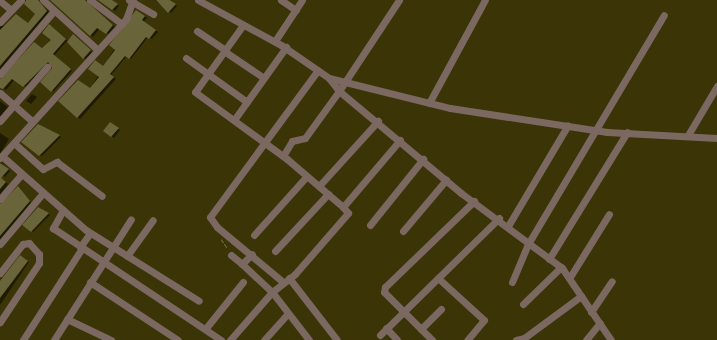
<!DOCTYPE html>
<html>
<head>
<meta charset="utf-8">
<style>
	body { margin:0 }
	#map { position:relative; width:717px; height:340px; overflow:hidden; background:#3a3407; font-family:Commissioner,sans-serif }
	div>[style] { position:absolute }
	.shadow>* { inset:0; background:#0007 }
	.building>* { inset:0; background:#6a643a }
	.path>* { height:1px; margin-top:-0.5px; transform-origin:0; background:repeating-linear-gradient(90deg,#75704a 0 4px,transparent 0 6px) }
	.minor>* { height:7px; margin:-3.5px; padding:0 3.5px; transform-origin:3.5px; border-radius:3.5px; background:#7b6861 }
	span { translate:-50% -50%; white-space:nowrap; text-align:center; line-height:1.15; -webkit-text-stroke:3px #2f2900; paint-order:stroke }
</style>
</head>
<body>
<div id="map">
	<div class="shadow">
		<div style="clip-path:polygon(25px 0,34px 0,49px 12px,0 74px,0 26px,28px 24px,36px 14px,25px 4px)"></div>
		<div style="clip-path:polygon(50px 0,88px 0,89px 6px,115px 27px,108px 34px,100px 28px,93px 37px)"></div>
		<div style="clip-path:polygon(100px 0,112px 0,119px 6px,115px 11px)"></div>
		<div style="clip-path:polygon(155px 0,171px 0,177px 6px,171px 13px)"></div>
		<div style="clip-path:polygon(137px 11px,147px 18px,143px 22px,158px 32px,152px 39px,148px 37px,131px 59px,127px 56px,111px 75px,116px 79px,80px 119px,60px 101px,90px 89px)"></div>
		<div style="clip-path:polygon(52px 27px,69px 42px,76px 37px,92px 52px,86px 59px,67px 41px,54px 56px,72px 71px,53px 92px,50px 64px,26px 87px,15px 79px,6px 90px,0 86px,0 78px,4px 79px,34px 43px,45px 49px,53px 40px)"></div>
		<div style="clip-path:polygon(32px 94px,37px 97px,31px 104px,26px 101px)"></div>
		<div style="clip-path:polygon(0 101px,8px 107px,0 117px)"></div>
		<div style="clip-path:polygon(110px 124px,120px 130px,114px 138px,104px 131px)"></div>
		<div style="clip-path:polygon(38px 125px,61px 137px,42px 156px,39px 155px)"></div>
		<div style="clip-path:polygon(0 133px,9px 139px,0 154px)"></div>
		<div style="clip-path:polygon(0 162px,10px 171px,5px 177px,0 174px)"></div>
		<div style="clip-path:polygon(0 178px,8px 184px,0 195px)"></div>
		<div style="clip-path:polygon(18px 188px,31px 203px,0 240px,0 204px)"></div>
		<div style="clip-path:polygon(40px 208px,50px 215px,33px 232px,24px 225px)"></div>
		<div style="clip-path:polygon(21px 257px,29px 262px,0 305px,0 283px)"></div>
	</div>
	<div class="building">
		<div style="clip-path:polygon(26px 0,38px 0,47px 11px,0 66px,0 30px,16px 14px,28px 23px,35px 14px,24px 4px)"></div>
		<div style="clip-path:polygon(50px 0,85px 0,113px 25px,106px 34px,97px 28px,90px 36px)"></div>
		<div style="clip-path:polygon(98px 0,112px 0,118px 4px,112px 10px)"></div>
		<div style="clip-path:polygon(156px 0,170px 0,176px 4px,168px 13px)"></div>
		<div style="clip-path:polygon(136px 10px,145px 16px,142px 20px,156px 30px,149px 39px,146px 37px,129px 59px,125px 56px,110px 74px,114px 77px,77px 118px,58px 101px,78px 80px,90px 88px,99px 77px,88px 69px,95px 60px,103px 66px,115px 50px,109px 45px)"></div>
		<div style="clip-path:polygon(49px 24px,66px 39px,53px 54px,71px 69px,51px 92px,40px 82px,52px 68px,48px 62px,23px 87px,12px 79px,3px 89px,0 88px,0 79px,34px 42px,42px 48px,51px 40px,42px 33px)"></div>
		<div style="clip-path:polygon(73px 34px,91px 50px,83px 59px,67px 42px)"></div>
		<div style="clip-path:polygon(110px 122px,119px 128px,111px 137px,103px 131px)"></div>
		<div style="clip-path:polygon(38px 124px,60px 135px,39px 156px,21px 142px)"></div>
		<div style="clip-path:polygon(0 163px,9px 169px,1px 178px,6px 182px,0 189px)"></div>
		<div style="clip-path:polygon(18px 186px,30px 201px,0 236px,0 204px)"></div>
		<div style="clip-path:polygon(38px 207px,49px 213px,31px 232px,22px 225px)"></div>
		<div style="clip-path:polygon(20px 255px,28px 261px,0 298px,0 281px)"></div>
	</div>
	<div class="path">
		<div style="left:221px;top:239px;width:12px;rotate:55deg"></div>
	</div>
	<div class="minor">
		<div style="left:43px;top:0;width:74px;rotate:42.3deg"></div>
		<div style="left:90px;top:0;width:40px;rotate:37deg"></div>
		<div style="left:129px;top:0;width:28px;rotate:30deg"></div>
		<div style="left:198px;top:0;width:94px;rotate:28.5deg"></div>
		<div style="left:281px;top:45px;width:58px;rotate:34.5deg"></div>
		<div style="left:329px;top:78px;width:125px;rotate:13.9deg"></div>
		<div style="left:450px;top:108px;width:159px;rotate:8.7deg"></div>
		<div style="left:607px;top:132px;width:110px;rotate:3.1deg"></div>
		<div style="left:281px;top:0;width:18px;rotate:34deg"></div>
		<div style="left:399px;top:0;width:109px;rotate:123.4deg"></div>
		<div style="left:339px;top:91px;width:159px;rotate:39.9deg"></div>
		<div style="left:461px;top:193px;width:126px;rotate:36.6deg"></div>
		<div style="left:562px;top:268px;width:87px;rotate:55.8deg"></div>
		<div style="left:0;top:1px;width:14px;rotate:39deg"></div>
		<div style="left:0;top:22px;width:30px;rotate:-46deg"></div>
		<div style="left:243px;top:25px;width:82px;rotate:125.6deg"></div>
		<div style="left:195px;top:92px;width:114px;rotate:36.1deg"></div>
		<div style="left:287px;top:159px;width:74px;rotate:40.6deg"></div>
		<div style="left:343px;top:207px;width:88px;rotate:-49.6deg"></div>
		<div style="left:197px;top:31px;width:34px;rotate:34deg"></div>
		<div style="left:275px;top:41px;width:49px;rotate:-56.6deg"></div>
		<div style="left:224px;top:51px;width:48px;rotate:34deg"></div>
		<div style="left:186px;top:58px;width:75px;rotate:35.8deg"></div>
		<div style="left:0;top:74px;width:82px;rotate:-49.5deg"></div>
		<div style="left:0;top:93px;width:43px;rotate:41.2deg"></div>
		<div style="left:429px;top:103px;width:117px;rotate:-61.5deg"></div>
		<div style="left:234px;top:120px;width:90px;rotate:-54.5deg"></div>
		<div style="left:0;top:121px;width:72px;rotate:-49deg"></div>
		<div style="left:688px;top:135px;width:57px;rotate:-59.4deg"></div>
		<div style="left:14px;top:143px;width:39px;rotate:42deg"></div>
		<div style="left:43px;top:169px;width:16px;rotate:-27deg"></div>
		<div style="left:57px;top:162px;width:56px;rotate:37.1deg"></div>
		<div style="left:2px;top:156px;width:112px;rotate:41.4deg"></div>
		<div style="left:86px;top:230px;width:133px;rotate:32.1deg"></div>
		<div style="left:283px;top:156px;width:17px;rotate:-59deg"></div>
		<div style="left:292px;top:141px;width:13px;rotate:-13deg"></div>
		<div style="left:305px;top:138px;width:58px;rotate:-54.1deg"></div>
		<div style="left:339px;top:91px;width:16px;rotate:-128deg"></div>
		<div style="left:0;top:158px;width:188px;rotate:-47.8deg"></div>
		<div style="left:126px;top:19px;width:20px;rotate:-70deg"></div>
		<div style="left:319px;top:186px;width:88px;rotate:-47.8deg"></div>
		<div style="left:0;top:199px;width:33px;rotate:-49deg"></div>
		<div style="left:63px;top:210px;width:21px;rotate:119deg"></div>
		<div style="left:53px;top:228px;width:202px;rotate:33.7deg"></div>
		<div style="left:370px;top:225px;width:85px;rotate:-51.2deg"></div>
		<div style="left:508px;top:226px;width:117px;rotate:-59.3deg"></div>
		<div style="left:403px;top:231px;width:67px;rotate:-49.9deg"></div>
		<div style="left:254px;top:235px;width:79px;rotate:-48.1deg"></div>
		<div style="left:0;top:244px;width:67px;rotate:-49.9deg"></div>
		<div style="left:80px;top:247px;width:17px;rotate:-54deg"></div>
		<div style="left:275px;top:251px;width:78px;rotate:-47.1deg"></div>
		<div style="left:231px;top:255px;width:14px;rotate:39deg"></div>
		<div style="left:127px;top:256px;width:44px;rotate:-54.2deg"></div>
		<div style="left:549px;top:259px;width:149px;rotate:-58.4deg"></div>
		<div style="left:0;top:273px;width:37px;rotate:-52deg"></div>
		<div style="left:23px;top:244px;width:6px;rotate:-9deg"></div>
		<div style="left:29px;top:243px;width:15px;rotate:48deg"></div>
		<div style="left:39px;top:254px;width:9px;rotate:90deg"></div>
		<div style="left:39px;top:263px;width:71px;rotate:123.5deg"></div>
		<div style="left:570px;top:277px;width:74px;rotate:-58.2deg"></div>
		<div style="left:289px;top:278px;width:78px;rotate:52.3deg"></div>
		<div style="left:438px;top:278px;width:62px;rotate:42.4deg"></div>
		<div style="left:484px;top:320px;width:26px;rotate:130deg"></div>
		<div style="left:90px;top:282px;width:105px;rotate:33.4deg"></div>
		<div style="left:283px;top:282px;width:86px;rotate:-140.2deg"></div>
		<div style="left:217px;top:227px;width:12px;rotate:-125deg"></div>
		<div style="left:210px;top:217px;width:182px;rotate:-53.7deg"></div>
		<div style="left:512px;top:282px;width:41px;rotate:-67.2deg"></div>
		<div style="left:528px;top:244px;width:266px;rotate:-59.3deg"></div>
		<div style="left:523px;top:304px;width:53px;rotate:-44.2deg"></div>
		<div style="left:441px;top:309px;width:28px;rotate:135deg"></div>
		<div style="left:421px;top:329px;width:52px;rotate:-135deg"></div>
		<div style="left:384px;top:292px;width:5px;rotate:-79deg"></div>
		<div style="left:385px;top:287px;width:124px;rotate:-44deg"></div>
		<div style="left:591px;top:312px;width:37px;rotate:-56deg"></div>
		<div style="left:67px;top:319px;width:49px;rotate:25.5deg"></div>
		<div style="left:206px;top:328px;width:59px;rotate:-51.2deg"></div>
		<div style="left:386px;top:328px;width:16px;rotate:47deg"></div>
		<div style="left:421px;top:329px;width:16px;rotate:45deg"></div>
		<div style="left:380px;top:335px;width:167px;rotate:-44.5deg"></div>
		<div style="left:23px;top:340px;width:109px;rotate:-57.3deg"></div>
		<div style="left:54px;top:340px;width:143px;rotate:-57.5deg"></div>
		<div style="left:230px;top:340px;width:64px;rotate:-48.8deg"></div>
		<div style="left:272px;top:292px;width:41px;rotate:-137deg"></div>
		<div style="left:242px;top:264px;width:14px;rotate:-45deg"></div>
		<div style="left:264px;top:340px;width:36px;rotate:-48deg"></div>
		<div style="left:309px;top:340px;width:61px;rotate:-127.6deg"></div>
		<div style="left:272px;top:292px;width:29px;rotate:-38deg"></div>
		<div style="left:295px;top:274px;width:81px;rotate:-49deg"></div>
		<div style="left:348px;top:213px;width:8px;rotate:-130deg"></div>
		<div style="left:516px;top:340px;width:8px;rotate:-14deg"></div>
		<div style="left:524px;top:338px;width:71px;rotate:-36.4deg"></div>
		<div style="left:586px;top:340px;width:22px;rotate:-51deg"></div>
	</div>
</div>
</body>
</html>
